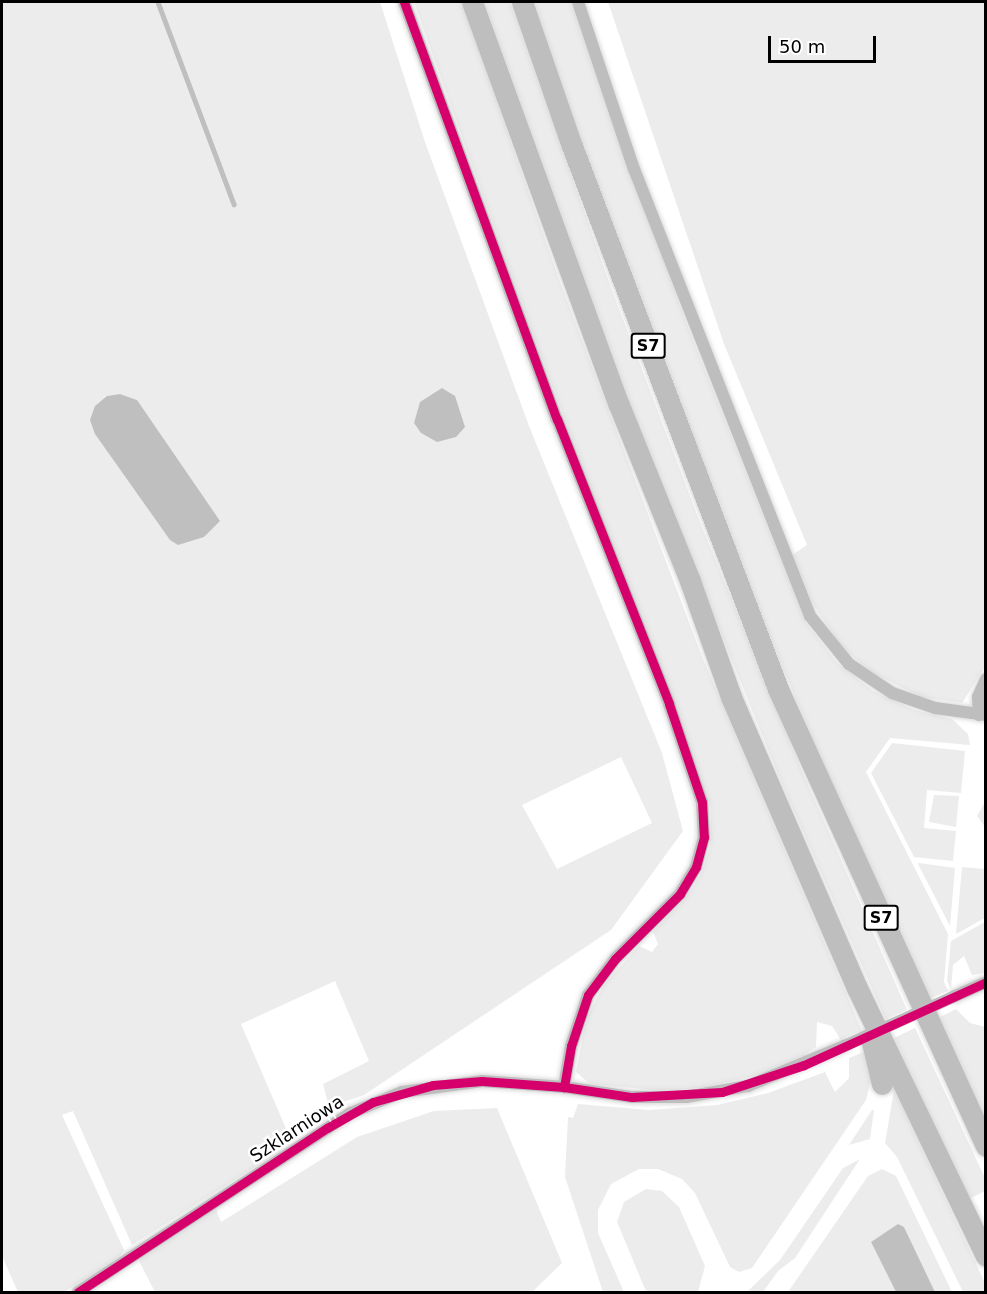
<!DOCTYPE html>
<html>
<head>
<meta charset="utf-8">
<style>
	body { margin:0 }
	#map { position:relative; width:987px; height:1294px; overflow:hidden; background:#fff; font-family:"DejaVu Sans",sans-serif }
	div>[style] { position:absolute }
	.green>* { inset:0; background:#ececec }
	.water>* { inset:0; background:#bfbfbf }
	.stream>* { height:4.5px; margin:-2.25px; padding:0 2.25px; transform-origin:2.25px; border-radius:2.25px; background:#bfbfbf }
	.roads { filter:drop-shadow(0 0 2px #dbdbdb) drop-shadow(0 0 2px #dbdbdb) }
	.minor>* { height:12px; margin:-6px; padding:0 6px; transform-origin:6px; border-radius:6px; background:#bebebe }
	.motorway>* { height:21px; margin:-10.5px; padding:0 10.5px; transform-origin:10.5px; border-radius:10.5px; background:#bebebe }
	.minor-bridge>* { height:12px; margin:-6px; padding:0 6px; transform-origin:6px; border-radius:6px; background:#bebebe }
	.cycleway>* { height:9px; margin:-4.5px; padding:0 4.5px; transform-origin:4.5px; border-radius:4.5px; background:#d6006c }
	span { translate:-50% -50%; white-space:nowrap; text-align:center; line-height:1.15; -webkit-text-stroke:5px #fff; paint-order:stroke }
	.shield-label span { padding:2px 4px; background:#fff; border:2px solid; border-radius:4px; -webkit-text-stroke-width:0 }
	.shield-label { font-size:16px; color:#000; font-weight:700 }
	.street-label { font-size:18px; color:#000 }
	.frame { position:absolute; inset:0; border:3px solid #000; pointer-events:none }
	.scale { position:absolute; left:768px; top:36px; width:108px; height:27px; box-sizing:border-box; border:3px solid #000; border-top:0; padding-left:8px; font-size:18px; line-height:21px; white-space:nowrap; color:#000; -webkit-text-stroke:4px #fff; paint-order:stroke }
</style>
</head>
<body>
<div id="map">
	<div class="green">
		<div style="clip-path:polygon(evenodd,2px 2px,380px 2px,425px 142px,529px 426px,662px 753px,683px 831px,611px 930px,364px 1095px,329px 1107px,323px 1084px,369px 1061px,335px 981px,241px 1024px,290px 1138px,277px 1147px,280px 1151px,132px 1245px,73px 1111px,62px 1115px,124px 1250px,117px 1260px,64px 1292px,18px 1292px,2px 1256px,2px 2px,120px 394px,137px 400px,189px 541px,178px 545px,107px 396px,120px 394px,2px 2px,621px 757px,652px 823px,557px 869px,522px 805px,621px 757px)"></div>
		<div style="clip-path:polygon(414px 2px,462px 2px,561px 285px,703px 659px,862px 1031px,841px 1040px,832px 1026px,817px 1022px,816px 1047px,805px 1054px,807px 1057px,770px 1072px,701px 1088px,666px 1091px,590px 1084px,576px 1072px,586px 1019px,604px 985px,639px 946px,652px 952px,658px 944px,653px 932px,691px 891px,702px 872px,710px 847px,711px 808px,523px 308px)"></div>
		<div style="clip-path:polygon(484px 2px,510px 2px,610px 285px,701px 525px,804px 776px,907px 1010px,886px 1020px,783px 786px,647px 451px)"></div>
		<div style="clip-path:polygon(533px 2px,571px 2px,687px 325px,806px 623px,837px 663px,873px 691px,914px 710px,952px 719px,968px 734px,970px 745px,890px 738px,866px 772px,948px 934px,944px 982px,948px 991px,930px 999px,820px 757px,747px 580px,611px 224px)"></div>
		<div style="clip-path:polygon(608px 2px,985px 2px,986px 665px,962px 703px,921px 697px,871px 672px,841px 646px,813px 604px,792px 555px,807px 545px,724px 344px)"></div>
		<div style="clip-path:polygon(892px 743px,965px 751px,961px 793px,927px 790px,924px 828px,956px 831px,953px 861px,914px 857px,871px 773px)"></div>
		<div style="clip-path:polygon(934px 795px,959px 796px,956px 827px,929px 822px)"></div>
		<div style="clip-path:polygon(985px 802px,985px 827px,977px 816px)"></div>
		<div style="clip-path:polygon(919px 863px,955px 868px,950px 926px,918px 864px)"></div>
		<div style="clip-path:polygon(962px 867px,985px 869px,985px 918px,956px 934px)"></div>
		<div style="clip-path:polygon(985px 922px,985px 973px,972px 975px,964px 956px,953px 965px,951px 989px,947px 981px,951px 941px)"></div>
		<div style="clip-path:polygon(956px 1009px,970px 1023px,985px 1027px,985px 1120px,938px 1018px)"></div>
		<div style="clip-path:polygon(915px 1028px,985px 1178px,985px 1191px,969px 1199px,894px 1038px)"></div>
		<div style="clip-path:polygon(868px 1050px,872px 1076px,866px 1100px,752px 1268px,739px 1272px,730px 1267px,695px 1193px,682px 1179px,658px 1169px,639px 1169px,611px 1184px,598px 1210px,598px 1233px,624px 1292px,603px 1292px,565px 1177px,568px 1117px,573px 1118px,578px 1104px,649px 1110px,717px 1105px,768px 1093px,825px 1072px,835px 1092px,849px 1078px,849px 1058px)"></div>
		<div style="clip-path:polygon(894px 1090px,985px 1283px,985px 1292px,963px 1292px,897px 1157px,885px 1143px)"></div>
		<div style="clip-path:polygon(497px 1108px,562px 1263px,532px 1292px,155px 1292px,138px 1259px,216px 1209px,221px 1222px,357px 1137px,434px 1111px)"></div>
		<div style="clip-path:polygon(874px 1110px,870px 1139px,849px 1145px,872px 1110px)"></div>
		<div style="clip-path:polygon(860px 1159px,795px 1258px,778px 1271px,763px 1292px,747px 1292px,780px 1260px,843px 1168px)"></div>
		<div style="clip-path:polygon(882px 1169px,896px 1176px,952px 1292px,935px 1292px,904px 1227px,898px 1225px,871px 1242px,896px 1292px,788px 1292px,868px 1176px)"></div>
		<div style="clip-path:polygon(646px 1189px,662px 1191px,679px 1207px,705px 1266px,698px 1292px,648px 1292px,645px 1289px,617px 1222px,624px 1202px)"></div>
	</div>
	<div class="water">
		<div style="clip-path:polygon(442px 388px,455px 396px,465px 427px,456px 437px,437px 442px,421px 433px,414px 423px,420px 402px)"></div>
		<div style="clip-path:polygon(120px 394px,137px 400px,220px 521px,204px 537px,178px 545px,170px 540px,95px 434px,90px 420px,95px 406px,107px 396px)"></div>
		<div style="clip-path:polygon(898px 1224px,904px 1227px,935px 1292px,896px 1292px,871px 1242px)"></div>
	</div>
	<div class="stream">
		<div style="left:158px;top:2px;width:216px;rotate:69.4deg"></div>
	</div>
	<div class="roads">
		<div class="minor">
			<div style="left:404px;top:2px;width:444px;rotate:69.9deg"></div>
			<div style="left:557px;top:419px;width:306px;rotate:68.5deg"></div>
			<div style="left:669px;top:704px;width:103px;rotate:71.4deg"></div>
			<div style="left:702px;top:802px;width:35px;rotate:87deg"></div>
			<div style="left:704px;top:837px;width:31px;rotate:105deg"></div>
			<div style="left:696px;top:867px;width:31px;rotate:121deg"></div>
			<div style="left:680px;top:894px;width:92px;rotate:135deg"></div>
			<div style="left:615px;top:959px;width:45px;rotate:126.9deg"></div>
			<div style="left:588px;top:995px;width:54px;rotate:108.4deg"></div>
			<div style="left:571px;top:1046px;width:42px;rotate:99.7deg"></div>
			<div style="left:578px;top:2px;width:176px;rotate:71.5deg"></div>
			<div style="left:634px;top:169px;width:480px;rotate:68.5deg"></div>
			<div style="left:810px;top:616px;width:62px;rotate:50.9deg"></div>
			<div style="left:849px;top:664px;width:52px;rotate:34deg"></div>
			<div style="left:892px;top:693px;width:46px;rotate:19.2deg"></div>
			<div style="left:935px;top:708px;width:51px;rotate:7.8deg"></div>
			<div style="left:979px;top:715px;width:18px;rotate:-93deg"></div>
			<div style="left:978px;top:697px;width:20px;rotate:-66deg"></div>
			<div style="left:955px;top:996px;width:34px;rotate:-24deg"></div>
			<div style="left:78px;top:1292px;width:326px;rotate:-33.3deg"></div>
			<div style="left:351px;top:1113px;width:55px;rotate:-22.4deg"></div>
			<div style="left:402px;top:1092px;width:81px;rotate:-7.8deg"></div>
			<div style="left:482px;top:1081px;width:82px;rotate:4.2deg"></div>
			<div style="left:564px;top:1087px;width:69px;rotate:8.4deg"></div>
			<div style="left:632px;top:1097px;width:54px"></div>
			<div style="left:686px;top:1097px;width:63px;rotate:-10.1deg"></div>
			<div style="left:748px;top:1086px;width:104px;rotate:-22.6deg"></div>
		</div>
		<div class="motorway">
			<div style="left:472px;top:2px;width:429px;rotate:70deg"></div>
			<div style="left:619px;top:405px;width:190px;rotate:68deg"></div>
			<div style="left:690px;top:581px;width:123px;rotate:70.5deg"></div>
			<div style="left:731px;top:697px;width:317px;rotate:66.6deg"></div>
			<div style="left:857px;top:988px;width:297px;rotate:64.3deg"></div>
			<div style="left:522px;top:2px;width:152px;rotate:70.9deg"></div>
			<div style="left:572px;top:146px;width:581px;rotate:69.22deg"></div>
			<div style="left:778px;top:689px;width:502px;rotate:65.53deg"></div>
			<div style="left:871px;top:1038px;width:47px;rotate:76.6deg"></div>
		</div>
	</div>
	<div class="minor-bridge">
		<div style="left:844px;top:1046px;width:122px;rotate:-24.2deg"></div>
	</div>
	<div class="cycleway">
		<div style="left:404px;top:2px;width:444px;rotate:69.9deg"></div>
		<div style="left:557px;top:419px;width:306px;rotate:68.5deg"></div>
		<div style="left:669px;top:704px;width:103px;rotate:71.4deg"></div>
		<div style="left:702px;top:802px;width:35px;rotate:87deg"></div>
		<div style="left:704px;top:837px;width:31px;rotate:105deg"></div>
		<div style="left:696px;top:867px;width:31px;rotate:121deg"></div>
		<div style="left:680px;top:894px;width:92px;rotate:135deg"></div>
		<div style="left:615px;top:959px;width:45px;rotate:126.9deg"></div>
		<div style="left:588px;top:995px;width:54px;rotate:108.4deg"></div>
		<div style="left:571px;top:1046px;width:42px;rotate:99.7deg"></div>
		<div style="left:78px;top:1292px;width:298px;rotate:-33.4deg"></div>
		<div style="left:327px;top:1128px;width:53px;rotate:-29.5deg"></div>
		<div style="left:373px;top:1102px;width:62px;rotate:-15.8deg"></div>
		<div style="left:433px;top:1085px;width:49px;rotate:-4.7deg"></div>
		<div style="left:482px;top:1081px;width:82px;rotate:4.2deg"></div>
		<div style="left:564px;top:1087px;width:69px;rotate:8.4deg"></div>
		<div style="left:632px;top:1097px;width:90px;rotate:-3.2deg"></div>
		<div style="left:722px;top:1092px;width:86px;rotate:-18.2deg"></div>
		<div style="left:804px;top:1065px;width:200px;rotate:-24.5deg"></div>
	</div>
	<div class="shield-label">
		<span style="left:648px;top:346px">S7</span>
		<span style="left:881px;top:918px">S7</span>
	</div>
	<div class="street-label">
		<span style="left:297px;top:1129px;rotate:-33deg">Szklarniowa</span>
	</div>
	<div class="frame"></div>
	<div class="scale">50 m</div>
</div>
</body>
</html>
